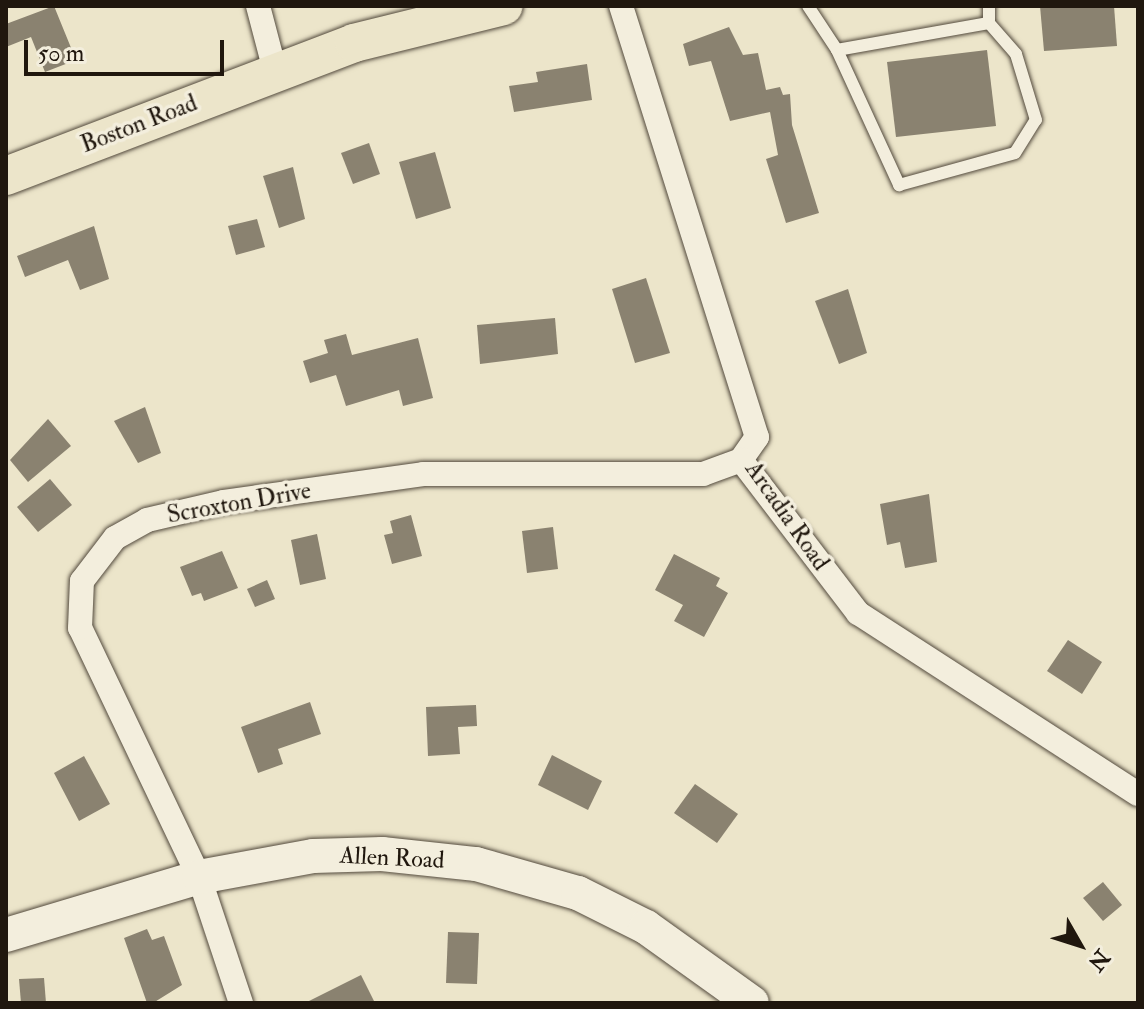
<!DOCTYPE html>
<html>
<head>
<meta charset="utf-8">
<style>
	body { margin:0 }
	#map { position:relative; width:1144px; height:1009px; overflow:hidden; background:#ece5ca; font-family:"IM FELL Double Pica",serif }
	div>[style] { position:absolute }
	.building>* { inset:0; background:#8a8270 }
	.roads { filter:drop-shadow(0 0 2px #534a3d) drop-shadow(0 0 2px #534a3d) }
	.lane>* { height:12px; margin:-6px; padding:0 6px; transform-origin:6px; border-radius:6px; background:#f3eedd }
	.street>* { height:24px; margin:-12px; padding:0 12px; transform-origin:12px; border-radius:12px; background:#f3eedd }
	.secondary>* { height:34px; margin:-17px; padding:0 17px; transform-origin:17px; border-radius:17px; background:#f3eedd }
	.primary>* { height:38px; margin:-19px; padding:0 19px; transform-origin:19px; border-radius:19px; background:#ece5ca }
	span { translate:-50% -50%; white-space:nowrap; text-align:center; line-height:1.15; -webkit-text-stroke:7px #f3eedd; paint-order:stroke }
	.street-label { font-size:24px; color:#20170e }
	.frame { position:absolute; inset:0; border:8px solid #20170e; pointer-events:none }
	.north { position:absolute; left:1040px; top:905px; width:80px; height:80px; -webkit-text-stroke:6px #f3eedd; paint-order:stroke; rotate:129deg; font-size:22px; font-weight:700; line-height:32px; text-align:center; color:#20170e }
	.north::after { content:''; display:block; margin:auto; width:28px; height:36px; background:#20170e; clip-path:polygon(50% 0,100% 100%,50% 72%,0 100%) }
	.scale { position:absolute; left:24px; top:40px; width:200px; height:36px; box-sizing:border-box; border:4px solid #20170e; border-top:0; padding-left:10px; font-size:24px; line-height:28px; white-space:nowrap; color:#20170e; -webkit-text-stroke:6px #f3eedd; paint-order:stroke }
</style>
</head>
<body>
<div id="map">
	<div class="building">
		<div style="clip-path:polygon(54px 6px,76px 60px,45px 72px,31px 37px,6px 47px,6px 24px)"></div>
		<div style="clip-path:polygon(1040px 6px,1114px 6px,1117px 46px,1044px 51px)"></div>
		<div style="clip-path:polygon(729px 27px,743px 55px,758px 53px,766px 90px,780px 87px,783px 95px,790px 94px,792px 125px,819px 213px,786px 223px,766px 159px,778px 155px,770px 112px,730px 121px,711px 61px,689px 66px,683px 44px)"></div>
		<div style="clip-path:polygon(987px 50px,996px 126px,896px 137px,887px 62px)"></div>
		<div style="clip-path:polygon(587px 64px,592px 100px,514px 112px,509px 86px,538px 82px,536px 72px)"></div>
		<div style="clip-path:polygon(369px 143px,380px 174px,353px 184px,341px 153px)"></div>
		<div style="clip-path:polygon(435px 152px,451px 208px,416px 219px,399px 162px)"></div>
		<div style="clip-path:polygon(293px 167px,305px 219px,279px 228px,263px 176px)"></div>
		<div style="clip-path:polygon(257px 219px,265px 247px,236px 255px,228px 226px)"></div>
		<div style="clip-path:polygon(94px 226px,109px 279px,80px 290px,68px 260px,25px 277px,17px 256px)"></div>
		<div style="clip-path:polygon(646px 278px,670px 353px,635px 363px,612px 289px)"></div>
		<div style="clip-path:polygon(848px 289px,867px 353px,839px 364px,815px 301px)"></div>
		<div style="clip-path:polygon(555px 318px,558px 354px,480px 364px,477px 325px)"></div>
		<div style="clip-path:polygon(346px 334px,352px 355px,418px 338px,433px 398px,403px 406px,399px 390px,346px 406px,336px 375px,310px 383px,303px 361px,328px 353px,324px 340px)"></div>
		<div style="clip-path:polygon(145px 407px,161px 453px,138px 463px,114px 421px)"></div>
		<div style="clip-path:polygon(48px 419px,71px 446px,28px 482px,10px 460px)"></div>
		<div style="clip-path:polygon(50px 479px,72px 505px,38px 532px,17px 507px)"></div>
		<div style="clip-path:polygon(929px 494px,937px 562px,905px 568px,900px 542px,887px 545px,880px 504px)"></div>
		<div style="clip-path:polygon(411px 515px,422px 556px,392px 564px,384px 535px,393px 533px,390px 521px)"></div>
		<div style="clip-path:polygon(553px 527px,558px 569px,527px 573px,522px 531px)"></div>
		<div style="clip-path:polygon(317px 534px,326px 579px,300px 585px,291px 540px)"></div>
		<div style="clip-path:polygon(222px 551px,238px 588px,204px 601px,201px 593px,192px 596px,180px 567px)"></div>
		<div style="clip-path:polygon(674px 554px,720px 578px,716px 586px,728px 593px,704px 637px,674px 621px,683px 605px,655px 590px)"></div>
		<div style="clip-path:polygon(267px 580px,275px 599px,255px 607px,247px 589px)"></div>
		<div style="clip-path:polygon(1068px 640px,1102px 662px,1082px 694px,1047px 671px)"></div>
		<div style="clip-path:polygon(310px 702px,321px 734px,278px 749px,283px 764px,258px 773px,241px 727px)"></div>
		<div style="clip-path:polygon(476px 705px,477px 726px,458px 727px,460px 754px,428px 756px,426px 707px)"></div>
		<div style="clip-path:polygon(552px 755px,602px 781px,588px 810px,538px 785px)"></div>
		<div style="clip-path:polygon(84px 756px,110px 804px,79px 821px,54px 773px)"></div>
		<div style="clip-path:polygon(695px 784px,738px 814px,717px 843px,674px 813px)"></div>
		<div style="clip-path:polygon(1103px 882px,1122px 905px,1103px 921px,1083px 898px)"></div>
		<div style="clip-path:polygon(147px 929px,152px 940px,164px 936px,182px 985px,153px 1003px,147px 1003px,124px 938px)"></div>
		<div style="clip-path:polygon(448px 932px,479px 933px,477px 984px,446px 983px)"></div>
		<div style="clip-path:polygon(361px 975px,375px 1003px,305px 1003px)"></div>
		<div style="clip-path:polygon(44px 978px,46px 1003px,21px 1003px,19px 979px)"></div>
	</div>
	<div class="roads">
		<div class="lane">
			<div style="left:808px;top:6px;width:53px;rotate:56.6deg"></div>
			<div style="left:837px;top:50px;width:149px;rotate:65.3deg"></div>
			<div style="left:899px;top:185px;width:120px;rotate:-15.4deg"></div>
			<div style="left:1015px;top:153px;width:39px;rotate:-58deg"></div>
			<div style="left:1036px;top:120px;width:69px;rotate:-106.9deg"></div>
			<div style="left:1016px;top:54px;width:41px;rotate:-131.1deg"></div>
			<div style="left:989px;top:23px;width:17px;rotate:-90deg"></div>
			<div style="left:837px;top:50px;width:154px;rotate:-10.1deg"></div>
		</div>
		<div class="street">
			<div style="left:258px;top:6px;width:67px;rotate:75.3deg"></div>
			<div style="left:621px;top:6px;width:452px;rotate:72.5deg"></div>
			<div style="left:757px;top:437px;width:28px;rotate:125deg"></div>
			<div style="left:741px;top:460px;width:193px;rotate:52.6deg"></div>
			<div style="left:858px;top:613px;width:333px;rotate:32.9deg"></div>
			<div style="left:241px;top:1003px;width:133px;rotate:-108.4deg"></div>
			<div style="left:199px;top:877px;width:276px;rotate:-115.5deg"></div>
			<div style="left:80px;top:628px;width:47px;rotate:-87.6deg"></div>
			<div style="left:82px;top:581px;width:54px;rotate:-52.5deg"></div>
			<div style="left:115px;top:538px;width:37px;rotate:-29deg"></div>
			<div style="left:147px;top:520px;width:79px;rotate:-13.2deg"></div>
			<div style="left:224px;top:502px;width:201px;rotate:-8deg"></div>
			<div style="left:423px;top:474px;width:280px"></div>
			<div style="left:703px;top:474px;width:40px;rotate:-20.2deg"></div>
		</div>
		<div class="secondary">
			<div style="left:6px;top:935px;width:202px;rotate:-16.7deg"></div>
			<div style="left:199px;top:877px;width:116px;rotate:-10.4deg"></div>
			<div style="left:313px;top:856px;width:69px;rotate:-1.7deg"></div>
			<div style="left:382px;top:854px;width:95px;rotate:6.1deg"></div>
			<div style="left:476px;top:864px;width:106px;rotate:15.9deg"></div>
			<div style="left:578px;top:893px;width:76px;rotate:26.6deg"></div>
			<div style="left:646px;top:927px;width:130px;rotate:35.6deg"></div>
		</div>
		<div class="primary">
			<div style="left:6px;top:176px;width:373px;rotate:-20.9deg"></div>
			<div style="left:354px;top:43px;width:154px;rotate:-13.9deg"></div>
		</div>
	</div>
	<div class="street-label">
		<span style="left:139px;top:124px;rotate:-21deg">Boston Road</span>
		<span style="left:239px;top:503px;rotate:-10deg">Scroxton Drive</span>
		<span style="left:787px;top:516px;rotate:55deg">Arcadia Road</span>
		<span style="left:392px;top:858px;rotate:3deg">Allen Road</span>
	</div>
	<div class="frame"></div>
	<div class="north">N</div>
	<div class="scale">50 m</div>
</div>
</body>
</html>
